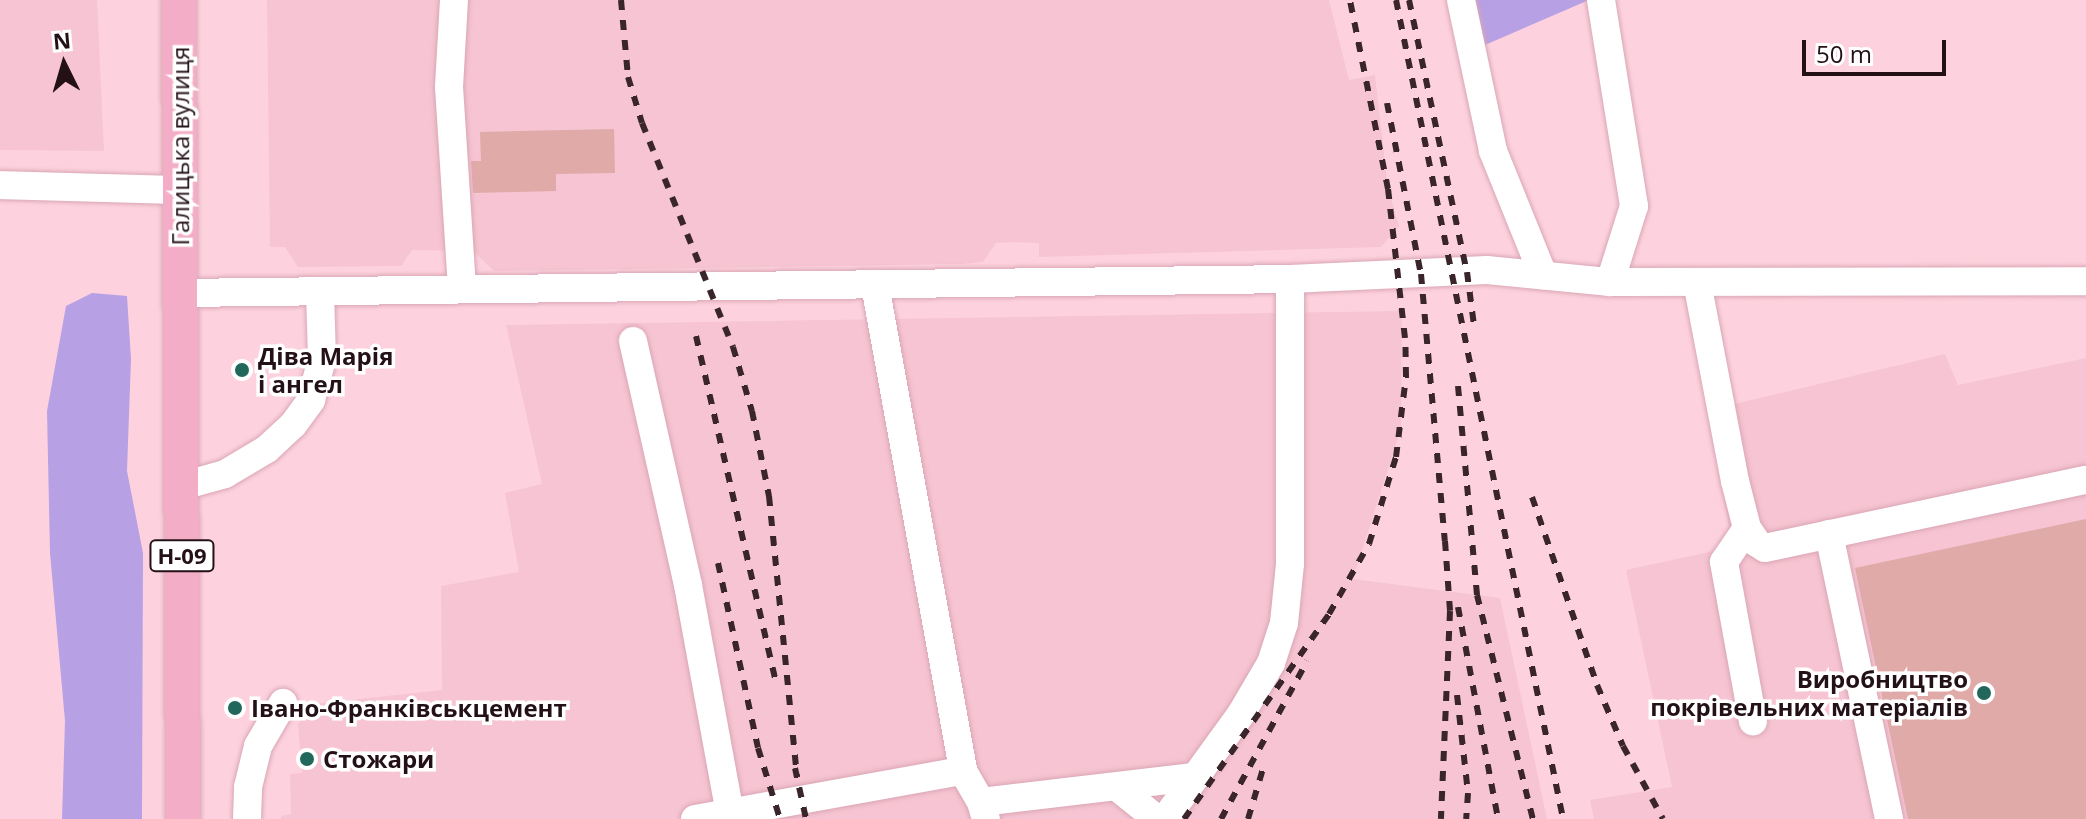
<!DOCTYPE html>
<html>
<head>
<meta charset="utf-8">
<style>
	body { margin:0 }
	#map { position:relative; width:2086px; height:819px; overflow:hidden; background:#fdd2de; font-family:"Open Sans",sans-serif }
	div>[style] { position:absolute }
	.built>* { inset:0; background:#f6c4d2 }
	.forest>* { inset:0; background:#b7a0e4 }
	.building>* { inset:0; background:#e0aaa9 }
	.roads { filter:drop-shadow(0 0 2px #daa6b5) drop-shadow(0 0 2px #daa6b5) }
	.minor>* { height:28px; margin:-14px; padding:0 14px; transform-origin:14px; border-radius:14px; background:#fff }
	.major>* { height:34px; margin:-17px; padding:0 17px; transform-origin:17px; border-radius:17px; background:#f4adc7 }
	.rail>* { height:6px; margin-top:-3px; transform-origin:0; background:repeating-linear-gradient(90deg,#3a252b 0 10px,transparent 0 20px) }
	.dots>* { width:22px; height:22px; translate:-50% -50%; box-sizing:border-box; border:4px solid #fff; border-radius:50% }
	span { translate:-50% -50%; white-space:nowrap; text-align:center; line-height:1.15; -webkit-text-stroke:7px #fff; paint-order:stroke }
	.shield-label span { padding:2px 6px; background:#fff; border:2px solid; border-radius:6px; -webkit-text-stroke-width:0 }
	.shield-label { font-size:22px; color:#241117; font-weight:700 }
	.street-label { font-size:24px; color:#241117 }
	.poi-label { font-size:24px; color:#241117; font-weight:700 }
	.left { translate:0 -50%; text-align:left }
	.right { translate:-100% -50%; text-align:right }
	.north { position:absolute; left:24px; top:24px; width:80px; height:80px; -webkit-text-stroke:6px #fff; paint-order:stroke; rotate:355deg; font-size:22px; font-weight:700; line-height:32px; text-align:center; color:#241117 }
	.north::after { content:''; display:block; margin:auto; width:28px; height:36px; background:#241117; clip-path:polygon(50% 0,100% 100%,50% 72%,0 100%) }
	.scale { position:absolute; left:1802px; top:40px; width:144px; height:36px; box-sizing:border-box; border:4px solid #241117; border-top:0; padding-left:10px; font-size:24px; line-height:28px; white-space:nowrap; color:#241117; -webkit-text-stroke:6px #fff; paint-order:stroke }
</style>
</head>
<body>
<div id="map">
	<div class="built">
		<div style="clip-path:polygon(0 0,97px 0,104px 151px,0 150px)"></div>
		<div style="clip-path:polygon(267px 0,1329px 0,1349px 80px,1375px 75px,1388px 189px,1399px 226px,1381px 247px,1039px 257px,1039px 243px,1012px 242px,996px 243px,983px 262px,961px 264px,494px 271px,473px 251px,412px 250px,401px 266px,298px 267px,285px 247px,270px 247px)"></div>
		<div style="clip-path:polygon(1402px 311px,1401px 428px,1353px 579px,1500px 598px,1547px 819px,281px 819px,281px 816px,291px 814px,290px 774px,302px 773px,298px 724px,312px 704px,442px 690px,441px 586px,519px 572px,505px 493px,542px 484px,506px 325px)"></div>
		<div style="clip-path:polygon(1945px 354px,1958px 385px,2086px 358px,2086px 819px,1594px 819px,1590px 800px,1672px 787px,1626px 570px,1732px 547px,1709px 410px)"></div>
	</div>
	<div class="forest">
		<div style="clip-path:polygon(1461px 0,1589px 0,1471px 51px)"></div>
		<div style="clip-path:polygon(92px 293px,127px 296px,131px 359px,127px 471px,143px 553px,142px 819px,62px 819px,65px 721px,50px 553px,47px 411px,66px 306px)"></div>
	</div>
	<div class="building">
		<div style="clip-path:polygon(614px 129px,615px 173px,556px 174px,556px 191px,473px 193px,471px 161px,481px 161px,480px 132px)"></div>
		<div style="clip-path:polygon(2086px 519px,2086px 819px,1908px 819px,1855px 568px)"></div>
	</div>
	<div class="roads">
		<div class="minor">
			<div style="left:454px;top:0;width:87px;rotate:93.3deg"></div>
			<div style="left:449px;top:87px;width:202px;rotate:86.3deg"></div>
			<div style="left:1461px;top:0;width:154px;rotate:78deg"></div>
			<div style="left:1493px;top:151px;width:134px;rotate:68deg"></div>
			<div style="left:1601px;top:0;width:209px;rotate:80.9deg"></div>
			<div style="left:1634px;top:206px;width:80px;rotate:107.5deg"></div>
			<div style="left:0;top:185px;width:180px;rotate:1.6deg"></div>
			<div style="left:1697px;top:282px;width:203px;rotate:79.2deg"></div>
			<div style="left:1735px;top:481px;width:49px;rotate:75.7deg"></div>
			<div style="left:1747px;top:528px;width:18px;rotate:56deg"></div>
			<div style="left:1757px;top:543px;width:9px;rotate:32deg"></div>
			<div style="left:1765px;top:548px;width:328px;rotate:-12deg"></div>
			<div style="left:875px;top:285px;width:494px;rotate:79.7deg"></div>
			<div style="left:180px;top:293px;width:1110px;rotate:-0.72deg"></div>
			<div style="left:1290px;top:279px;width:197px;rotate:-2.6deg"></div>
			<div style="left:1487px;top:270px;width:124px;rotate:5.6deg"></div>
			<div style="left:1610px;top:282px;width:476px;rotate:-0.1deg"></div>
			<div style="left:633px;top:341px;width:250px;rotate:77.3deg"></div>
			<div style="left:688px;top:585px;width:232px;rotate:79.6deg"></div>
			<div style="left:182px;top:486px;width:45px;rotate:-15.6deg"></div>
			<div style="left:225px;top:474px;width:49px;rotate:-30.8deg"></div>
			<div style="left:267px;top:449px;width:35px;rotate:-43deg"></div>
			<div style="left:293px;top:425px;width:31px;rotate:-54deg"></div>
			<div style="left:311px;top:400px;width:42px;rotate:-75deg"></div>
			<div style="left:322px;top:359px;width:68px;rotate:-91.7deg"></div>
			<div style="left:1747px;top:528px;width:41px;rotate:124.1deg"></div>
			<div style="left:1724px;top:562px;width:162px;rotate:79.7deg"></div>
			<div style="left:1829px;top:534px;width:291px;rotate:78.1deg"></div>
			<div style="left:1117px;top:787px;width:51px;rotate:38.7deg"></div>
			<div style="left:981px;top:802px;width:215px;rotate:-6.7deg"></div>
			<div style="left:247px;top:819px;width:32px;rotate:-88deg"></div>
			<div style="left:248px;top:787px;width:42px;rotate:-76.3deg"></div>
			<div style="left:258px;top:746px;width:50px;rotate:-59.8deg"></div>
			<div style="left:695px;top:819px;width:272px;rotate:-10.2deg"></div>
			<div style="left:963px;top:771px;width:36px;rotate:60deg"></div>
			<div style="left:981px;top:802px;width:18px;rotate:74deg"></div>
			<div style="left:1165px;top:819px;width:130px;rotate:-54.1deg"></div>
			<div style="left:1241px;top:714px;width:59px;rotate:-59.5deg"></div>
			<div style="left:1271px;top:663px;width:42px;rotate:-72deg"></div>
			<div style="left:1284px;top:623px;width:59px;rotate:-84.2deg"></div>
			<div style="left:1290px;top:564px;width:285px;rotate:-90deg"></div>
		</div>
		<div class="major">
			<div style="left:179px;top:0;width:819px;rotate:89.72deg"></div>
		</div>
	</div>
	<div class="rail">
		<div style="left:621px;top:0;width:77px;rotate:84.8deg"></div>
		<div style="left:628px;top:77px;width:48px;rotate:73.1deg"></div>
		<div style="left:642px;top:123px;width:242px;rotate:67.9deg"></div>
		<div style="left:733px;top:347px;width:67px;rotate:73.5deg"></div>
		<div style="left:752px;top:411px;width:87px;rotate:78.7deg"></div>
		<div style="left:769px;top:496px;width:282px;rotate:84.3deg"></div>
		<div style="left:1396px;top:0;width:836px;rotate:78.47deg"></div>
		<div style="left:1409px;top:0;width:278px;rotate:78deg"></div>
		<div style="left:1467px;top:272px;width:53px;rotate:82.5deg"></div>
		<div style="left:1387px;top:103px;width:174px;rotate:78.8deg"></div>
		<div style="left:1421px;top:274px;width:268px;rotate:84.9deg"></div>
		<div style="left:1445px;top:541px;width:70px;rotate:85.9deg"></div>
		<div style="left:1450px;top:611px;width:208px;rotate:92.5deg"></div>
		<div style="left:696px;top:336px;width:359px;rotate:77deg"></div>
		<div style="left:1458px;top:386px;width:210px;rotate:84.8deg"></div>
		<div style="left:1477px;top:595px;width:231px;rotate:76deg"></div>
		<div style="left:1532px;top:497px;width:199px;rotate:70.9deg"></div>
		<div style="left:1597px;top:685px;width:66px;rotate:66.9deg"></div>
		<div style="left:1623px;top:746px;width:83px;rotate:61.3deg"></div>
		<div style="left:718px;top:563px;width:189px;rotate:77.8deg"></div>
		<div style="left:758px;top:748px;width:74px;rotate:72.8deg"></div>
		<div style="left:1458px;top:607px;width:216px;rotate:79.3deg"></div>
		<div style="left:1457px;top:695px;width:99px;rotate:83.6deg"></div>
		<div style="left:1468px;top:793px;width:26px;rotate:94deg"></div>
		<div style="left:795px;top:768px;width:52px;rotate:77.8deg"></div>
		<div style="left:1184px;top:819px;width:251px;rotate:-54.7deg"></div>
		<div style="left:1329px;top:614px;width:81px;rotate:-60.3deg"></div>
		<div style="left:1369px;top:544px;width:91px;rotate:-72.8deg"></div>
		<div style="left:1396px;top:457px;width:81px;rotate:-82.9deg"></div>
		<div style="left:1406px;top:377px;width:39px;rotate:-91deg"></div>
		<div style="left:1405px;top:338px;width:150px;rotate:-96.5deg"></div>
		<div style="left:1388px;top:189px;width:193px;rotate:-101.4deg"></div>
		<div style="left:1221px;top:819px;width:180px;rotate:-61.4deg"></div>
		<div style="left:1248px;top:819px;width:59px;rotate:-73.4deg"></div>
	</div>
	<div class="dots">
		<div style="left:242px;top:370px;background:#21675b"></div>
		<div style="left:1984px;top:693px;background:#21675b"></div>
		<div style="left:235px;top:708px;background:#21675b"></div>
		<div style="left:307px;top:759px;background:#21675b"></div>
	</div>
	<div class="shield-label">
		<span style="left:182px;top:556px">Н-09</span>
	</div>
	<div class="street-label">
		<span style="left:180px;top:146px;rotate:-90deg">Галицька вулиця</span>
	</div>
	<div class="poi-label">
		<span class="left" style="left:258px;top:370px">Діва Марія<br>і ангел</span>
		<span class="right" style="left:1968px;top:693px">Виробництво<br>покрівельних матеріалів</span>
		<span class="left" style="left:251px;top:708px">Івано-Франківськцемент</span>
		<span class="left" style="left:323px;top:759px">Стожари</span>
	</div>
	<div class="north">N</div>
	<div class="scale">50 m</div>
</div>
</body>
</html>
